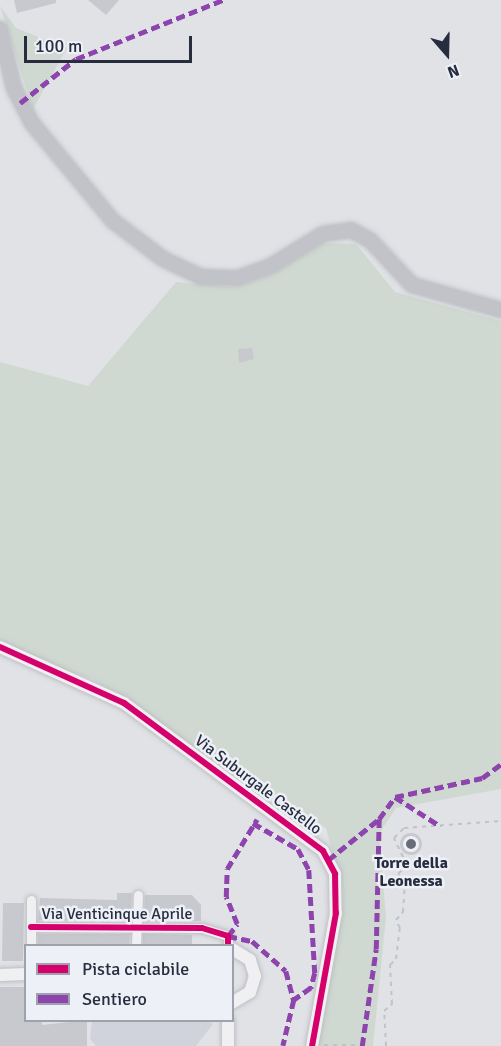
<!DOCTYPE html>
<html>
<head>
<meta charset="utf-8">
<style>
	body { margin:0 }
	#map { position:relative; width:501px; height:1046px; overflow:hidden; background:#e0e2e6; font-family:Signika,sans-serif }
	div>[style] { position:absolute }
	.built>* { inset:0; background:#d0d3db }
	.green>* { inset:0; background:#cfd9d1 }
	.building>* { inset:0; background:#c7c9ce }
	.round { border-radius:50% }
	.path>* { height:2px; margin-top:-1px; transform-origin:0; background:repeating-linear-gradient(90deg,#c2c3c9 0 4.5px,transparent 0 9px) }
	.roads { filter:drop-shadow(0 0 2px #bdbfc3) drop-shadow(0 0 2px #bdbfc3) }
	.minor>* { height:9px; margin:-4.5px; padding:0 4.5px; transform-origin:4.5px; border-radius:4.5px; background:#f0f0f2 }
	.tertiary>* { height:12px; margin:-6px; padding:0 6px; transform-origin:6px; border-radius:6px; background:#f0f0f2 }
	.secondary>* { height:14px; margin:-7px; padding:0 7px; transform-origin:7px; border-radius:7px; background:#c1c3c8 }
	.quiet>* { height:4.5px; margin-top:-2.25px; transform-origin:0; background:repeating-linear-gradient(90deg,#8e44ad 0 9px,transparent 0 13.5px) }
	.cycleway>* { height:6px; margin:-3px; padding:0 3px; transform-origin:3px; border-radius:3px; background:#d6006c }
	.dots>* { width:16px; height:16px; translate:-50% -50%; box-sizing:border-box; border:3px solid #edf0f6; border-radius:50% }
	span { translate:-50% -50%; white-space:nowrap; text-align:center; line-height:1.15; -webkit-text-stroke:5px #edf0f6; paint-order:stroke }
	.street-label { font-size:16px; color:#272d3f }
	.poi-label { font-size:16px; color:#272d3f; font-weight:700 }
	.legend { position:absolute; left:24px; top:944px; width:210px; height:78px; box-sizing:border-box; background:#edf0f6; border:2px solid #9ea2ad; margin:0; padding:8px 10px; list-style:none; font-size:18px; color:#272d3f }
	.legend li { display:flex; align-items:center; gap:12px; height:30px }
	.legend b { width:30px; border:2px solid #9ea2ad }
	.north { position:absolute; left:417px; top:24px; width:60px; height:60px; -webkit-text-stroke:4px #edf0f6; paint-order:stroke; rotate:160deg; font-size:16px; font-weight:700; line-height:24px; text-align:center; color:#272d3f }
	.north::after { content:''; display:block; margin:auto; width:21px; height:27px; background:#272d3f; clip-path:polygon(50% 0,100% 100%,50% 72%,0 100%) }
	.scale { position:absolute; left:24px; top:36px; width:168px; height:27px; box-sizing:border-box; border:3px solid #272d3f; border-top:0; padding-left:8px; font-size:18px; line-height:21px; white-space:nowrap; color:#272d3f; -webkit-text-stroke:4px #edf0f6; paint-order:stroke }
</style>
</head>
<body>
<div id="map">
	<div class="built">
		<div style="clip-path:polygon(209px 1021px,213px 1024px,196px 1046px,96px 1046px,90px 1039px,92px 1021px)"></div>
	</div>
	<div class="green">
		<div style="clip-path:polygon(0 6px,16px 28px,67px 48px,33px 109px)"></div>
		<div style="clip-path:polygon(323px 243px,356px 244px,395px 292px,501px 321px,501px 789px,396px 808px,379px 834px,386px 917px,373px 1046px,313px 1046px,338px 874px,326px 828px,247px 784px,93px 679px,0 649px,0 362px,88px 386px,176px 282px,236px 287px,274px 273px)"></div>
	</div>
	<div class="building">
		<div style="clip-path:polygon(14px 0,56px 0,56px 3px,17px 13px)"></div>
		<div style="clip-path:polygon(88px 0,119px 0,106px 15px)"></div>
		<div style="clip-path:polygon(252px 348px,254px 359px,239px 363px,238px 349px)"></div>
		<div class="round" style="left:400px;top:833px;width:22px;height:22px"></div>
		<div style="clip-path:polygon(117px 893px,132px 893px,130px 921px,38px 920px,40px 898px,117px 900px)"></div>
		<div style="clip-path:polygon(145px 895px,192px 895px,201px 905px,201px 921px,144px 921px)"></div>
		<div style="clip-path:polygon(3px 903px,24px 903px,23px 961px,2px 961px)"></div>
		<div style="clip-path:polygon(38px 934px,130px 934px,129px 945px,38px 945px)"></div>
		<div style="clip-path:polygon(143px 934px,192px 935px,192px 945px,143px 945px)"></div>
		<div style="clip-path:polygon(0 987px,26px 987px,26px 1020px,42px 1020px,42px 1025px,87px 1020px,87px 1046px,0 1046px)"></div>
	</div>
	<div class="path">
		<div style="left:324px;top:1045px;width:38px"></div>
		<div style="left:386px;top:1046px;width:35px;rotate:-93deg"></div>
		<div style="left:384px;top:1011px;width:11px;rotate:-41deg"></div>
		<div style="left:392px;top:1004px;width:39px;rotate:-93deg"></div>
		<div style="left:390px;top:965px;width:8px;rotate:-45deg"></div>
		<div style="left:396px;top:959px;width:31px;rotate:-83deg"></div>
		<div style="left:400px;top:928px;width:9px;rotate:-117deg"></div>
		<div style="left:396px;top:920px;width:11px;rotate:-49deg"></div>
		<div style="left:403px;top:912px;width:28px;rotate:-86deg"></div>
		<div style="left:405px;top:884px;width:12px;rotate:-125deg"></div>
		<div style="left:398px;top:874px;width:13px;rotate:-45deg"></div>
		<div style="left:407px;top:865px;width:30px;rotate:-116deg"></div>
		<div style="left:394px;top:838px;width:14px;rotate:-45deg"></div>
		<div style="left:404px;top:828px;width:97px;rotate:-4.1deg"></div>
	</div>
	<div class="roads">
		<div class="minor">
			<div style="left:31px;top:900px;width:46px;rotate:90deg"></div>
			<div style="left:31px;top:927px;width:171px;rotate:0.3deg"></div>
			<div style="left:202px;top:928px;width:27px;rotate:17deg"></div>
			<div style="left:228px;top:936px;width:10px;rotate:90deg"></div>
			<div style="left:136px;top:946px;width:51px;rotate:-87.8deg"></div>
		</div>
		<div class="tertiary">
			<div style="left:0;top:647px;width:136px;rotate:24.3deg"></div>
			<div style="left:124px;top:703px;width:248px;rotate:36.6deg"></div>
			<div style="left:323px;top:851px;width:26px;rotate:62deg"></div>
			<div style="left:335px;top:874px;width:39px;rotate:89deg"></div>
			<div style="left:336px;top:913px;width:135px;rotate:100.2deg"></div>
			<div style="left:232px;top:949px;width:21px;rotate:31deg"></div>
			<div style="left:250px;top:960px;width:17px;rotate:73deg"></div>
			<div style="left:255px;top:976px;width:17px;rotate:107deg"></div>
			<div style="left:250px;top:992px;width:21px;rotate:149deg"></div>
			<div style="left:0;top:975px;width:26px;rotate:-2deg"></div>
			<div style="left:228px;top:1020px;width:26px;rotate:90deg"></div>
		</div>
		<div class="secondary">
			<div style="left:0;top:29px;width:61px;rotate:76.7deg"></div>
			<div style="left:14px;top:88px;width:38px;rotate:63deg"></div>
			<div style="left:31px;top:122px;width:129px;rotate:50.4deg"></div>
			<div style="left:113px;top:221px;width:63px;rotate:37.2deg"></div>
			<div style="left:163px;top:259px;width:42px;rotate:25.3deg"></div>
			<div style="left:201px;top:277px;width:37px;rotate:2deg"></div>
			<div style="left:238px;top:278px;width:35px;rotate:-20deg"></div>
			<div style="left:271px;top:266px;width:61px;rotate:-31.6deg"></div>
			<div style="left:323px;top:234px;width:28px;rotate:-8deg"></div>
			<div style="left:351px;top:230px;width:21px;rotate:28deg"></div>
			<div style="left:370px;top:240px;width:62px;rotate:47deg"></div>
			<div style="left:412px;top:285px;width:92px;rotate:15.7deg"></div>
		</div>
	</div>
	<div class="quiet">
		<div style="left:20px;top:103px;width:71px;rotate:-38.2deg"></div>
		<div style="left:76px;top:59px;width:158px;rotate:-21.9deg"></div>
		<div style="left:395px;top:797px;width:89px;rotate:-12.3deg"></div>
		<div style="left:482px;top:778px;width:24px;rotate:-36deg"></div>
		<div style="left:253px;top:823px;width:52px;rotate:30deg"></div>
		<div style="left:298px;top:849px;width:24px;rotate:62deg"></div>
		<div style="left:309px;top:870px;width:103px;rotate:86.7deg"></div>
		<div style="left:315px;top:973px;width:16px;rotate:105deg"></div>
		<div style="left:311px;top:988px;width:21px;rotate:145deg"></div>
		<div style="left:328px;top:860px;width:65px;rotate:-38.8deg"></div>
		<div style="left:228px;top:936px;width:25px;rotate:12deg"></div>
		<div style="left:252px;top:941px;width:45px;rotate:41.4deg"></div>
		<div style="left:286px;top:971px;width:30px;rotate:75deg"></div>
		<div style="left:294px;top:1000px;width:47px;rotate:103.4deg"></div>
		<div style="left:228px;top:936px;width:15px;rotate:-53deg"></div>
		<div style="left:237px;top:924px;width:29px;rotate:-112deg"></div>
		<div style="left:226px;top:897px;width:28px;rotate:-88deg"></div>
		<div style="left:227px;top:869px;width:58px;rotate:-59deg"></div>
		<div style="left:362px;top:1046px;width:98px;rotate:-81.8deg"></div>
		<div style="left:376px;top:949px;width:130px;rotate:-88.7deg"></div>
		<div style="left:379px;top:819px;width:27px;rotate:-54deg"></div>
		<div style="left:395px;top:797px;width:54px;rotate:32.8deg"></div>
	</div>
	<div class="cycleway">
		<div style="left:0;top:647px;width:136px;rotate:24.3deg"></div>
		<div style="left:124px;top:703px;width:248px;rotate:36.6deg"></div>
		<div style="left:323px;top:851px;width:26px;rotate:62deg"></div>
		<div style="left:335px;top:874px;width:39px;rotate:89deg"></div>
		<div style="left:336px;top:913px;width:135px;rotate:100.2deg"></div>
		<div style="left:31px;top:927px;width:171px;rotate:0.3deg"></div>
		<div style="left:202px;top:928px;width:27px;rotate:17deg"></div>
		<div style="left:228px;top:936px;width:10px;rotate:90deg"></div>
	</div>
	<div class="dots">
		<div style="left:411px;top:844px;background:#686c79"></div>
	</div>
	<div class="street-label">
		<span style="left:258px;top:785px;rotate:37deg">Via Suburgale Castello</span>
		<span style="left:117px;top:914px">Via Venticinque Aprile</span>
	</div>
	<div class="poi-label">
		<span style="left:411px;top:872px">Torre della<br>Leonessa</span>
	</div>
	<ul class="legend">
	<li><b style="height:8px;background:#d6006c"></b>Pista ciclabile</li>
	<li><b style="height:8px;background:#8e44ad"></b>Sentiero</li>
	</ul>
	<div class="north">N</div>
	<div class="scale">100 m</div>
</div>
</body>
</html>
